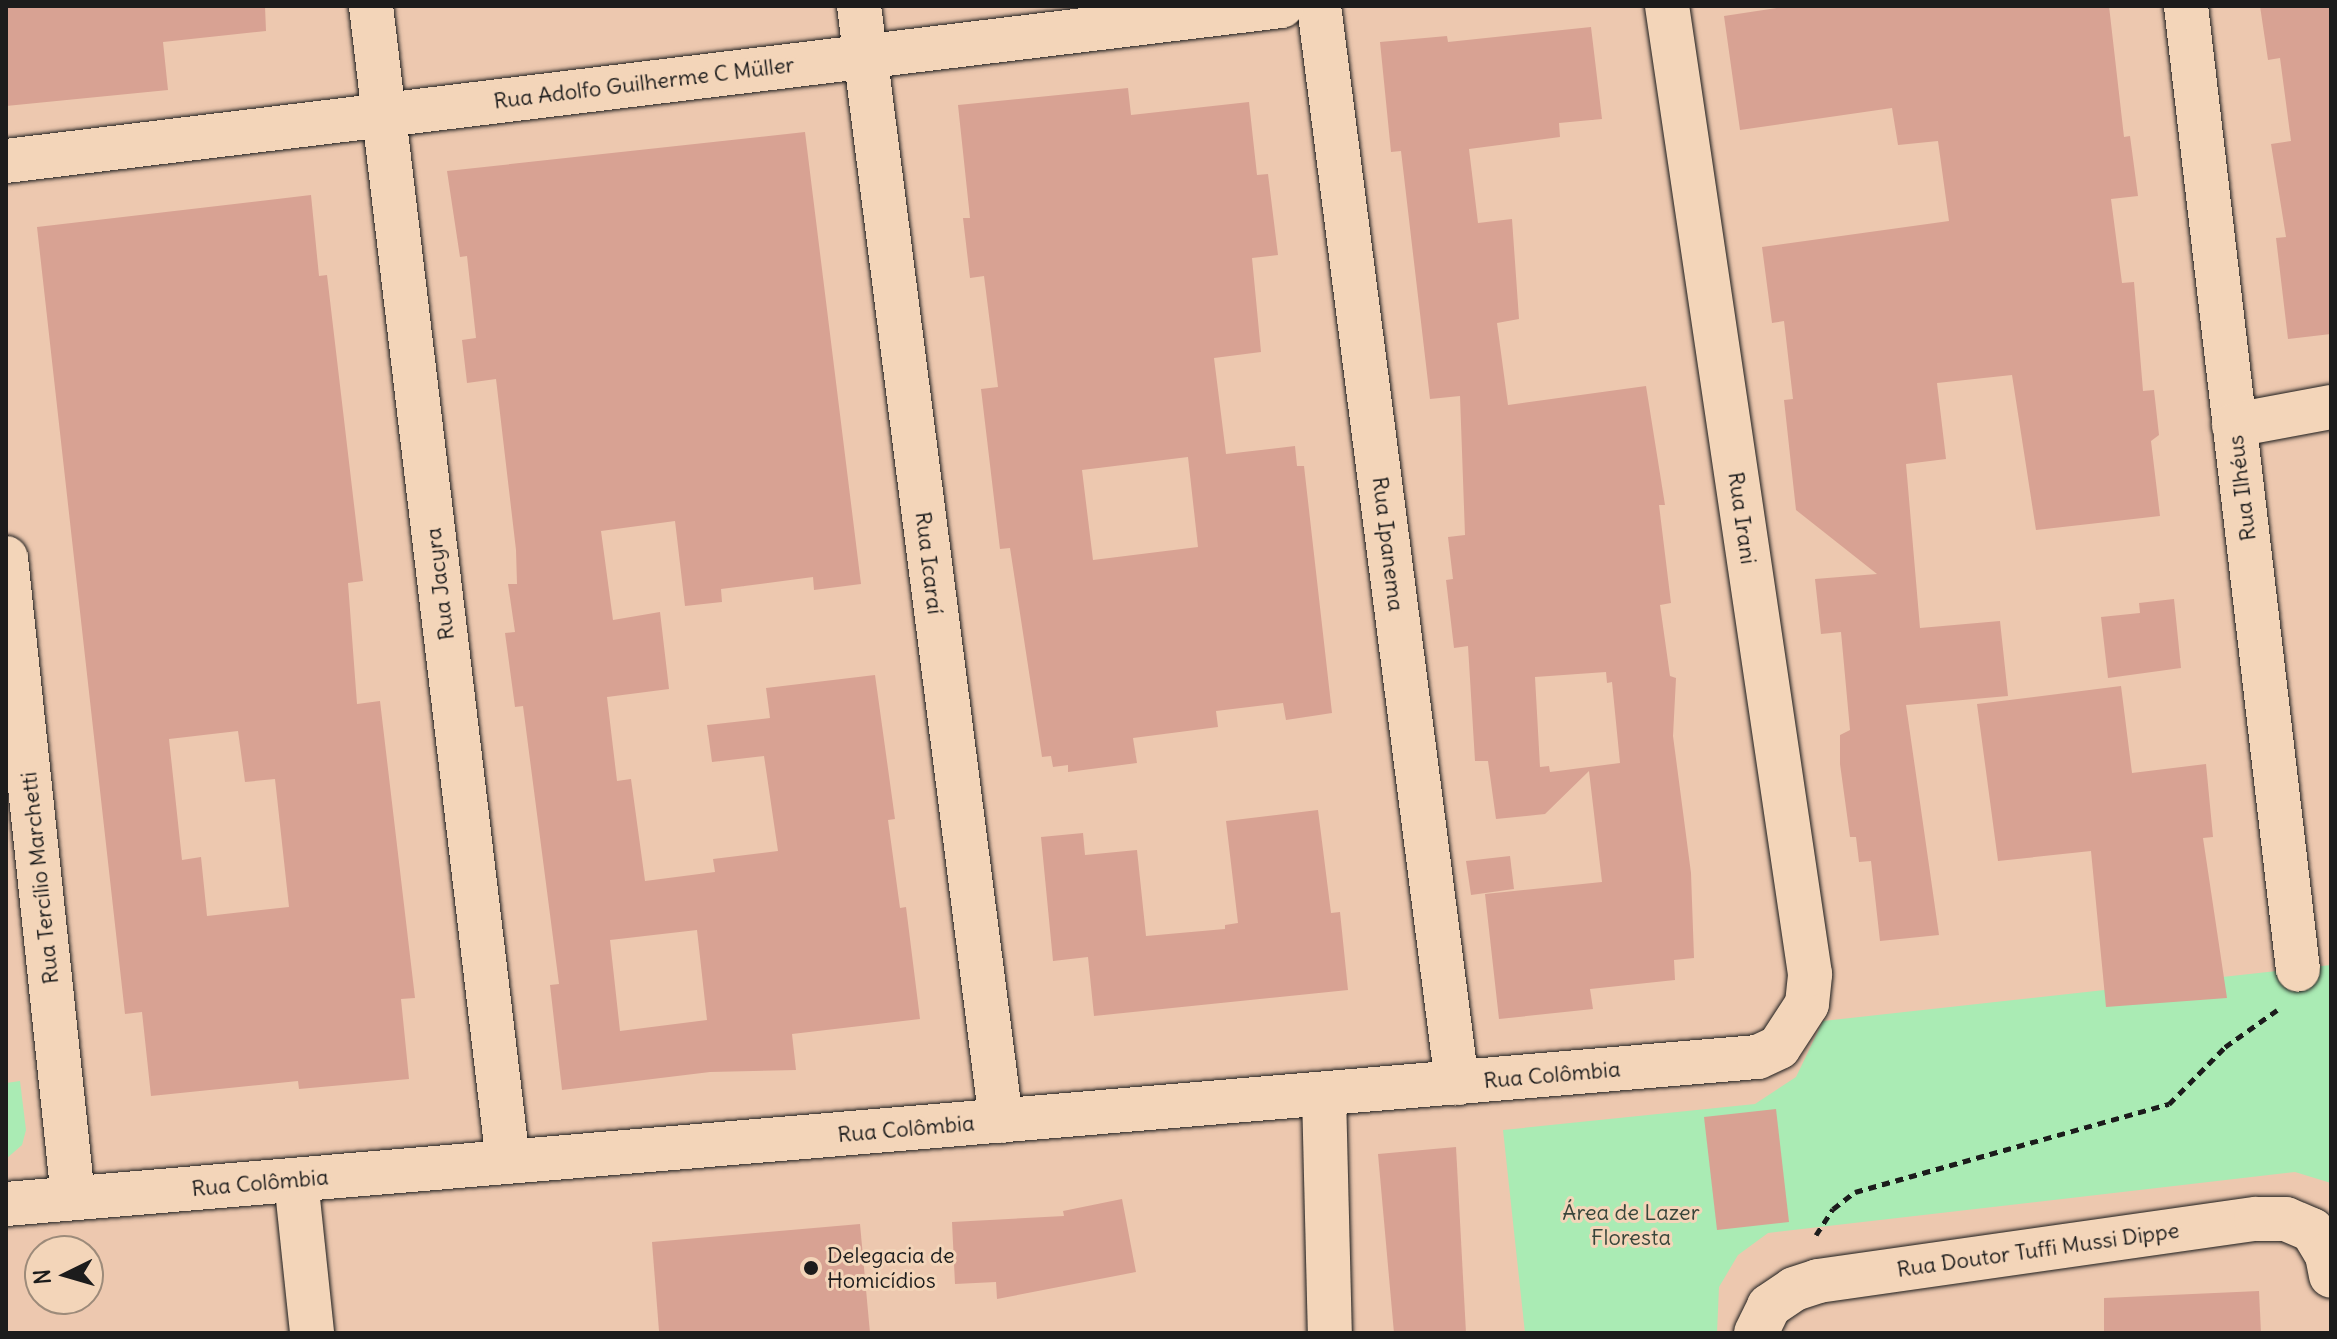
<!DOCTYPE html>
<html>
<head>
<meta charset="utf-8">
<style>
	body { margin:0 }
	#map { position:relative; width:2337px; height:1339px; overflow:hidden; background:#edc8af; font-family:Delius,sans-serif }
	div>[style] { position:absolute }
	.green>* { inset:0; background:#aaebb4 }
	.building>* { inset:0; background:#d8a293 }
	.path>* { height:5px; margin-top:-2.5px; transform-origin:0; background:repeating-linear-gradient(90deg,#1c1c1c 0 8px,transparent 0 14px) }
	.roads { filter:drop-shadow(0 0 2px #1c1c1c) drop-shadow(0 0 2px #1c1c1c) }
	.minor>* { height:44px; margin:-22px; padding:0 22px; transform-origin:22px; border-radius:22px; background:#f3d5b9 }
	.dots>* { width:22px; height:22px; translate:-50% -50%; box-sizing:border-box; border:4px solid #f3d5b9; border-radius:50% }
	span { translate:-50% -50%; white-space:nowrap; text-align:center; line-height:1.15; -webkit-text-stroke:6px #f3d5b9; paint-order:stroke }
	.street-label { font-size:22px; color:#1c1c1c }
	.park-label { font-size:22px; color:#38453a }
	.poi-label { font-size:22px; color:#1c1c1c }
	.left { translate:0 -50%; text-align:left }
	.frame { position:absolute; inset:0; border:8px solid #1c1c1c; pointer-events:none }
	.north { position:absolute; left:24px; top:1235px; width:80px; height:80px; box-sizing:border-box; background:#f3d5b9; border:2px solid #9d8b7a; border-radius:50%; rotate:265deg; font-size:22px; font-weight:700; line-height:32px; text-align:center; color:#1c1c1c }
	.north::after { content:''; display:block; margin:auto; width:28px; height:36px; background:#1c1c1c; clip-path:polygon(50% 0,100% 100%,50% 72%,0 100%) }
</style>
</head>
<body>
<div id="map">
	<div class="green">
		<div style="clip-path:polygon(2331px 965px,2331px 1183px,2295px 1172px,1768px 1233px,1738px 1255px,1719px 1287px,1717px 1333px,1525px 1333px,1503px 1130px,1755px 1104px,1796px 1077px,1823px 1021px)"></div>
		<div style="clip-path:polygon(20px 1081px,26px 1130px,22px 1145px,6px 1159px,6px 1083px)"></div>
	</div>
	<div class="building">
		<div style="clip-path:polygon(6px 6px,265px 6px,266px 31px,163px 42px,168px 90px,6px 106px)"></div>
		<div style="clip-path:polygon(1790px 6px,2109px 6px,2124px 137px,2130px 136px,2138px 196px,2111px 199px,2122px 283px,2134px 282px,2143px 391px,2154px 390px,2159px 435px,2151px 441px,2160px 516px,2036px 530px,2012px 375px,1937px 383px,1946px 459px,1906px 464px,1920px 628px,2000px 621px,2008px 696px,1906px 705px,1939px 935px,1880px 941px,1871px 861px,1859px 862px,1856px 837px,1850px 837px,1840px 764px,1840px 735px,1850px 730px,1841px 632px,1821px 634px,1815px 579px,1877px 574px,1796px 510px,1784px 400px,1793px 399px,1784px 321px,1772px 323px,1762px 247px,1949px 221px,1938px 141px,1898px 145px,1892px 108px,1740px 130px,1724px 16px)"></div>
		<div style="clip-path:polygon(2260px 6px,2331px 6px,2331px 334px,2288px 339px,2276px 238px,2286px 237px,2271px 144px,2291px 141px,2280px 58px,2268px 60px)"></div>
		<div style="clip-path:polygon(evenodd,1591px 27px,1602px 119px,1559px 123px,1560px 137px,1469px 149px,1478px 223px,1512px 219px,1519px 319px,1497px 323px,1508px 405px,1646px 386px,1665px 505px,1659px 505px,1671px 603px,1660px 605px,1670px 676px,1676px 678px,1673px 736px,1691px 873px,1694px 958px,1674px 960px,1675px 980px,1590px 989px,1593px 1009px,1499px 1019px,1485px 894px,1602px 882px,1589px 771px,1545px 814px,1496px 819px,1488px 761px,1475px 761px,1468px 646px,1454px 648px,1446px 580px,1453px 579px,1448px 537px,1465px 535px,1460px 396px,1430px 399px,1401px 151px,1391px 152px,1380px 42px,1447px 36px,1448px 42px,1591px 27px,1606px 672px,1607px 683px,1612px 682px,1620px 763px,1550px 772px,1549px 766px,1540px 767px,1535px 677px,1606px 672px)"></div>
		<div style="clip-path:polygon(evenodd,1128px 88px,1131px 115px,1249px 102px,1257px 175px,1268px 174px,1278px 255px,1252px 258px,1261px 352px,1214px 358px,1226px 454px,1295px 446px,1297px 466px,1304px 466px,1332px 713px,1286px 720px,1283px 703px,1216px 711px,1218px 727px,1133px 738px,1137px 763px,1068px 772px,1068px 765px,1053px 767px,1051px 756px,1042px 757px,1010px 548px,1000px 549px,981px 389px,998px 387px,984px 276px,970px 278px,963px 218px,970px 218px,958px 105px,1128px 88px,1188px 457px,1198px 547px,1093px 560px,1082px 470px,1188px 457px)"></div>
		<div style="clip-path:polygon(evenodd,805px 132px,861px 584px,814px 590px,813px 577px,721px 589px,722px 602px,685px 606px,675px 521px,601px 531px,613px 620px,660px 612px,669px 689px,607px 697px,617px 781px,631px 779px,645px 881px,715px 872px,713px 859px,778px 851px,764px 756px,712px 762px,707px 725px,770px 718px,766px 688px,875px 675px,895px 819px,888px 820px,900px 908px,906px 907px,920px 1019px,792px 1034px,796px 1070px,710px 1072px,562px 1090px,550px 985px,559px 984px,523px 706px,515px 707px,505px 633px,515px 632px,508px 584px,517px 584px,516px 550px,496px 379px,467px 383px,462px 340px,476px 338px,467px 256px,460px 257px,447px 171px,805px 132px,697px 930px,707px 1020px,620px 1031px,610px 940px,697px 930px)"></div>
		<div style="clip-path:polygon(evenodd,311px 195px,319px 276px,327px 275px,363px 581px,348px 583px,357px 704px,380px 701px,415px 998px,401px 999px,409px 1079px,299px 1089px,298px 1081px,151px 1096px,142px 1012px,125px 1014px,37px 227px,311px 195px,238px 731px,245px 782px,275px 779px,289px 907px,207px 916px,201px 857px,182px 860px,169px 739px,238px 731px)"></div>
		<div style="clip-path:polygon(2174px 599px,2181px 668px,2108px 678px,2101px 617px,2140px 613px,2139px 603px)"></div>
		<div style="clip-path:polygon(2121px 686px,2132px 773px,2206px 764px,2213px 837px,2203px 838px,2227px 998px,2106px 1007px,2091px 851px,1998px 861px,1977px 704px)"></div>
		<div style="clip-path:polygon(1318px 810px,1331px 913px,1340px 912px,1348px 990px,1094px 1016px,1088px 957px,1053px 961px,1041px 837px,1083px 833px,1085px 855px,1137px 850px,1146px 936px,1225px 929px,1225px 925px,1238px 923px,1226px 821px)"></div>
		<div style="clip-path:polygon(1510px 856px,1514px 889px,1471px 895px,1466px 861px)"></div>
		<div style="clip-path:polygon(1776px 1109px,1789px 1222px,1717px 1230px,1704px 1117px)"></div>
		<div style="clip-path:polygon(1456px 1147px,1466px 1333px,1394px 1333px,1378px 1154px)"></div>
		<div style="clip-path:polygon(1122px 1199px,1136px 1272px,997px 1299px,996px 1282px,955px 1284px,952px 1222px,1064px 1216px,1063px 1211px)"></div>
		<div style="clip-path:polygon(860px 1224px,870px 1333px,659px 1331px,652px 1242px)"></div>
		<div style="clip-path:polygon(2259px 1291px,2261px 1333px,2104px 1333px,2104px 1298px)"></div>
	</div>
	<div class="path">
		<div style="left:1816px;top:1235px;width:31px;rotate:-57deg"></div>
		<div style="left:1833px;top:1209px;width:28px;rotate:-38deg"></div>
		<div style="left:1855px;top:1192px;width:326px;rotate:-15.7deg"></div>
		<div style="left:2169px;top:1104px;width:80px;rotate:-45.5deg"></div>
		<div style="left:2225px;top:1047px;width:64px;rotate:-35.4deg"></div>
	</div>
	<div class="roads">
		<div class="minor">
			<div style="left:371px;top:6px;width:1164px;rotate:83.24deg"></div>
			<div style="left:859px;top:6px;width:1124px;rotate:82.74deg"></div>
			<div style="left:1319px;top:6px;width:1086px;rotate:82.7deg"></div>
			<div style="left:2186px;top:6px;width:970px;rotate:83.37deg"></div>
			<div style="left:6px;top:161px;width:1285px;rotate:-6.93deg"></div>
			<div style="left:2234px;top:425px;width:99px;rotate:-10.5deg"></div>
			<div style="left:6px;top:558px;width:643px;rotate:84.02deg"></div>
			<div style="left:1324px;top:1094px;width:239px;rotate:88.6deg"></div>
			<div style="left:296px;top:1180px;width:154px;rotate:84deg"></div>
			<div style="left:6px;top:1204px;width:1758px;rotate:-4.8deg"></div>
			<div style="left:1758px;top:1057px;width:23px;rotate:-25deg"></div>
			<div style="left:1779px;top:1047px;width:51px;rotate:-56.9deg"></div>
			<div style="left:1807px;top:1004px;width:30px;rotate:-84deg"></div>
			<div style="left:1810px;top:974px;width:979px;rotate:-98.4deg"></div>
			<div style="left:1756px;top:1333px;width:30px;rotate:-64deg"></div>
			<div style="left:1769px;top:1306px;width:30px;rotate:-34deg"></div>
			<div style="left:1794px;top:1289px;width:25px;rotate:-18deg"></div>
			<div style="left:1818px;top:1281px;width:442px;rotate:-8.1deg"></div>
			<div style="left:2256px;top:1219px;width:30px"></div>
			<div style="left:2286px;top:1219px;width:28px;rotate:23deg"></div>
			<div style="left:2312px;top:1230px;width:29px;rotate:59deg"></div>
			<div style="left:2327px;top:1255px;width:21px;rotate:79deg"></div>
		</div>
	</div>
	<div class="dots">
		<div style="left:811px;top:1268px;background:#1c1c1c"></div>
	</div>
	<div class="street-label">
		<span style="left:644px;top:83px;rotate:-7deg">Rua Adolfo Guilherme C Müller</span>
		<span style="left:2242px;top:488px;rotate:-97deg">Rua Ilhéus</span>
		<span style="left:1742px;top:518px;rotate:82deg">Rua Irani</span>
		<span style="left:1388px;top:544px;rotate:83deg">Rua Ipanema</span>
		<span style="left:929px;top:563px;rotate:83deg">Rua Icaraí</span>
		<span style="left:440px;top:584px;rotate:-97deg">Rua Jacyra</span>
		<span style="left:40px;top:878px;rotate:-96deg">Rua Tercílio Marchetti</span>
		<span style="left:1552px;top:1075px;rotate:-5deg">Rua Colômbia</span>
		<span style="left:906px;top:1129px;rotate:-5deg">Rua Colômbia</span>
		<span style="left:260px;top:1183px;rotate:-5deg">Rua Colômbia</span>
		<span style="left:2038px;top:1250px;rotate:-8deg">Rua Doutor Tuffi Mussi Dippe</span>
	</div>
	<div class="park-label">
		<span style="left:1631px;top:1225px">Área de Lazer<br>Floresta</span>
	</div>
	<div class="poi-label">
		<span class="left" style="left:827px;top:1268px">Delegacia de<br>Homicídios</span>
	</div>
	<div class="frame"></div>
	<div class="north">N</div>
</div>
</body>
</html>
